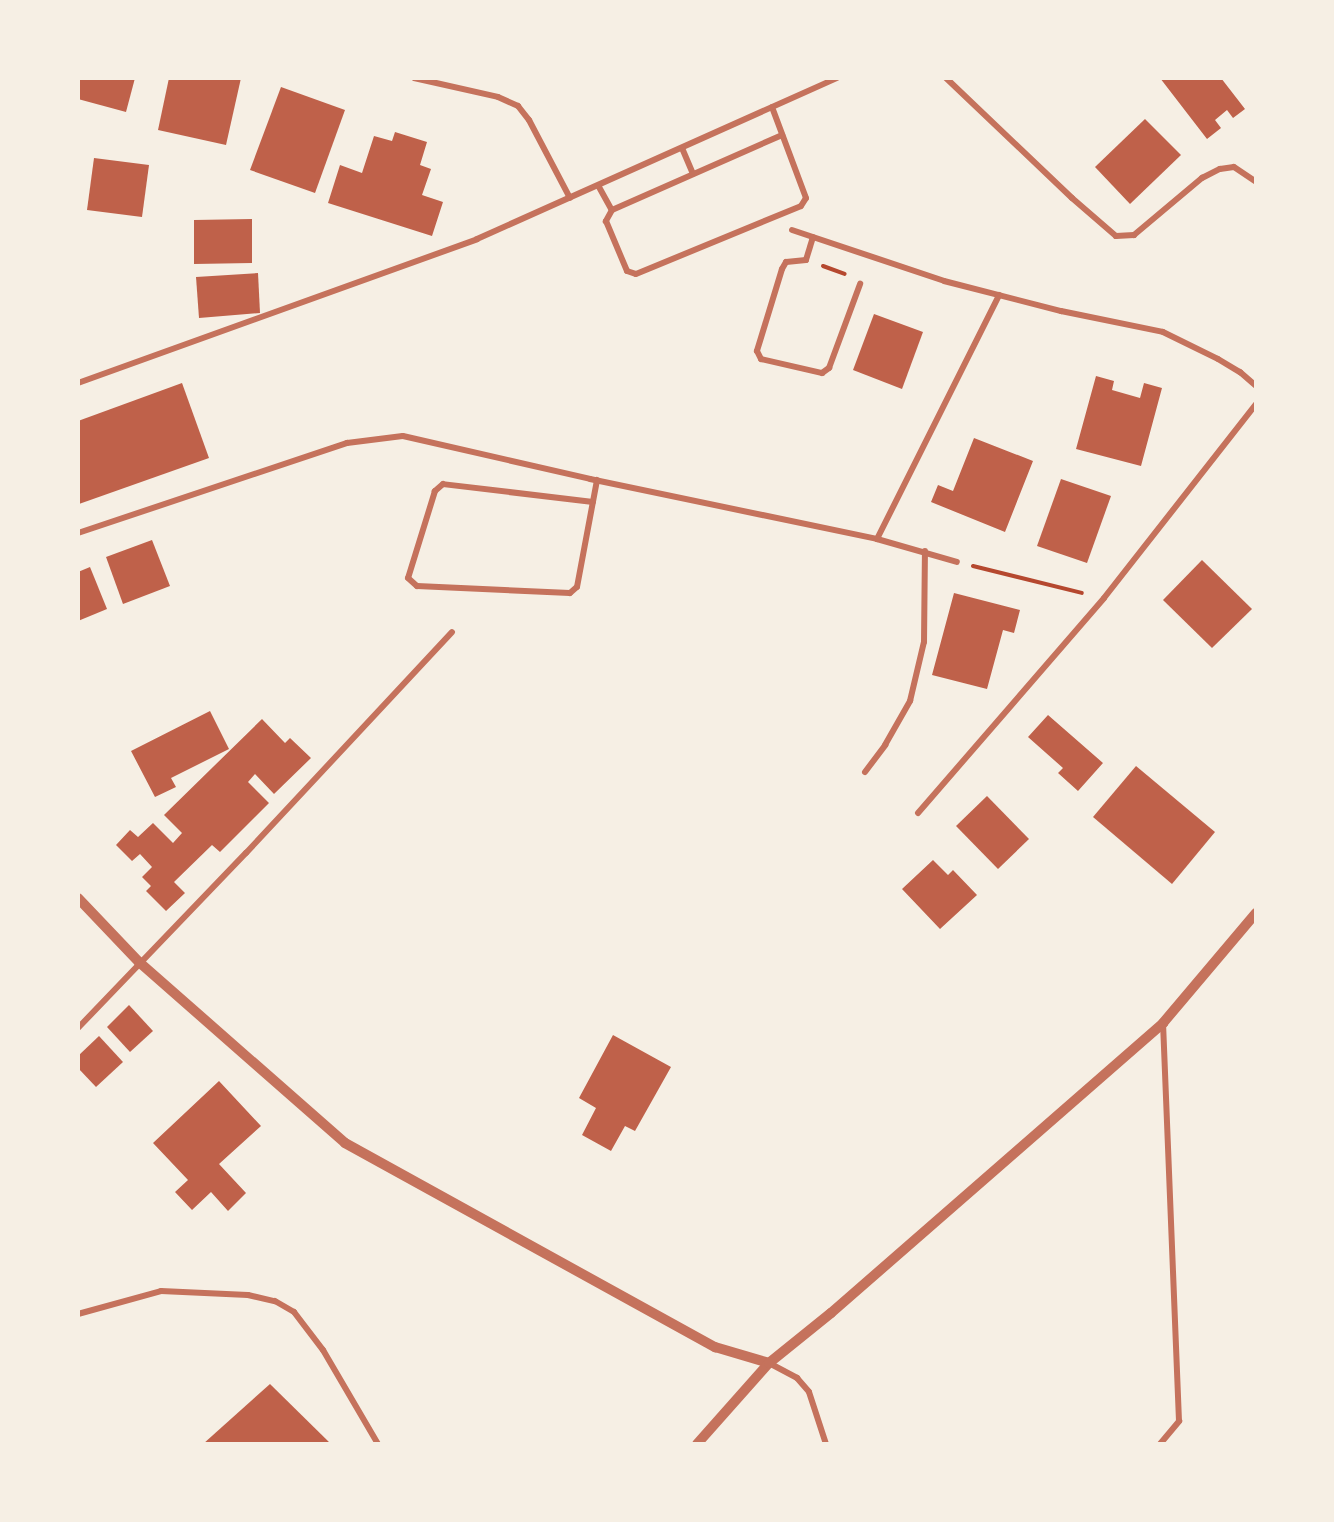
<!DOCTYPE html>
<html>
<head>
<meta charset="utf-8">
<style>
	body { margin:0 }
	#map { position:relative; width:1334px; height:1522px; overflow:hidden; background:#f6efe4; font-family:"Exo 2",sans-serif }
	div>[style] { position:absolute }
	.building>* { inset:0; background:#bf614a }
	.path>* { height:4px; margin:-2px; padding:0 2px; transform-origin:2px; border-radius:2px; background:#b5482f }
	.minor>* { height:6px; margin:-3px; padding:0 3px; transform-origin:3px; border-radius:3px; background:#c5725c }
	.tertiary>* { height:10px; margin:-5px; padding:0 5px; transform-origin:5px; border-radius:5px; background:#c5725c }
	span { translate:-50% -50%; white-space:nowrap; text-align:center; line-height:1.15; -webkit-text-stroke:4.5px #f6efe4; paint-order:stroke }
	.frame { position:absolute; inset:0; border:80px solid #f6efe4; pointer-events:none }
</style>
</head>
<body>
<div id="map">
	<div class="building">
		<div style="clip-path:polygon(78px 78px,135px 78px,126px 112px,78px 99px)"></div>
		<div style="clip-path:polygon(169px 78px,241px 78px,226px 145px,158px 130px)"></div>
		<div style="clip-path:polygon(1160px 78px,1221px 78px,1245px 109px,1233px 118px,1227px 110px,1215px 120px,1221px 128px,1207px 139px)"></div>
		<div style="clip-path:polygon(281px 87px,345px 110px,315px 193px,250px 170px)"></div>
		<div style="clip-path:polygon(1145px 119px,1181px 155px,1130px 204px,1095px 167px)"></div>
		<div style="clip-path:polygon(395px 132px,427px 142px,420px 165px,431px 169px,422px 195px,443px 202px,432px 236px,328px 203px,340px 165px,362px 173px,374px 136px,392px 141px)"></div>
		<div style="clip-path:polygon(94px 158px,149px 165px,142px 217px,87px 210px)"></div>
		<div style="clip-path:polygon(252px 219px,252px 263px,194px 264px,194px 220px)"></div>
		<div style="clip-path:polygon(258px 273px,260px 313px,199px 318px,196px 277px)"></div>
		<div style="clip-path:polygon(874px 314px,923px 332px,902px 389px,853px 370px)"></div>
		<div style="clip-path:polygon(1096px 376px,1114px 381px,1112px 390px,1140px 398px,1144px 383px,1162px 388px,1141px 466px,1076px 449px)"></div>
		<div style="clip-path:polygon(182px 383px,209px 458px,79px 504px,78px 421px)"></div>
		<div style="clip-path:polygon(974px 438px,1033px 461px,1005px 532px,931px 502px,938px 485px,953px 491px)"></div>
		<div style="clip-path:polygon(1061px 479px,1111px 496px,1087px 563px,1037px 546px)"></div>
		<div style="clip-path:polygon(152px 540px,170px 586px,123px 604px,106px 557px)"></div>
		<div style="clip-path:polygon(1202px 560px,1252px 609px,1212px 648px,1163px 600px)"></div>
		<div style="clip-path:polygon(90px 567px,107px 609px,78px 621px,78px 572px)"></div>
		<div style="clip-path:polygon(954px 593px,1020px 610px,1014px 633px,1003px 630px,987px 689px,932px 675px)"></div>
		<div style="clip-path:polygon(210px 711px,229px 749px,171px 778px,176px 787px,155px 797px,131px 751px)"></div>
		<div style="clip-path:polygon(1048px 715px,1103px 763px,1078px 791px,1058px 773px,1063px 768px,1028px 737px)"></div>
		<div style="clip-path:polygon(262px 719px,285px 743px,290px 738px,311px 758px,274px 794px,255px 774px,248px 782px,269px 803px,220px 852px,212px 845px,174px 882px,185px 893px,166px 911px,146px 891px,151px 886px,142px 877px,152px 867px,140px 854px,132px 861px,116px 845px,130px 830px,138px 837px,153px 823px,173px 843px,182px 833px,164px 815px)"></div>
		<div style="clip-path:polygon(1136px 766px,1215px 832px,1172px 884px,1093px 817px)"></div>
		<div style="clip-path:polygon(987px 796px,1029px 839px,998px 869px,956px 826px)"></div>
		<div style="clip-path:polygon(933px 860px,948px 875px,953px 870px,977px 895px,940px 929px,902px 889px)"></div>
		<div style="clip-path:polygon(129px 1005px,153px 1031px,130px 1052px,107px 1027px)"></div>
		<div style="clip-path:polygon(613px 1035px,671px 1067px,635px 1131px,625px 1126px,611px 1151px,582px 1135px,596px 1108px,579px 1098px)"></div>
		<div style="clip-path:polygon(99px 1036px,123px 1062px,96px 1087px,78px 1068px,78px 1056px)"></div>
		<div style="clip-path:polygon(219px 1081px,261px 1126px,219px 1164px,246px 1193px,228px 1211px,211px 1192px,192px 1210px,175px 1192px,188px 1180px,153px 1143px)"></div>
		<div style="clip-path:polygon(270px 1384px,331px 1444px,203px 1444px)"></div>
	</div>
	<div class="path">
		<div style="left:823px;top:266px;width:23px;rotate:20deg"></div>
		<div style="left:973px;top:566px;width:112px;rotate:13.9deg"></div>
	</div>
	<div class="minor">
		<div style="left:414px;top:78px;width:86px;rotate:12.7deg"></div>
		<div style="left:498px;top:97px;width:22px;rotate:24deg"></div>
		<div style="left:518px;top:106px;width:18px;rotate:52deg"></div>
		<div style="left:529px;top:120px;width:88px;rotate:62.3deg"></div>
		<div style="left:946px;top:78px;width:174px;rotate:43.6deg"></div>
		<div style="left:1072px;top:198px;width:58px;rotate:40.8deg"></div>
		<div style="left:1116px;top:236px;width:18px;rotate:-3deg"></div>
		<div style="left:1134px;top:235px;width:89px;rotate:-40deg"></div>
		<div style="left:1202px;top:178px;width:20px;rotate:-27deg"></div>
		<div style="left:1220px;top:169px;width:14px;rotate:-8deg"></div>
		<div style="left:1234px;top:167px;width:27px;rotate:34deg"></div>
		<div style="left:682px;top:148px;width:28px;rotate:67deg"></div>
		<div style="left:599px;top:187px;width:26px;rotate:61deg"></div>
		<div style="left:612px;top:210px;width:13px;rotate:119deg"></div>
		<div style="left:606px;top:221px;width:54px;rotate:67.2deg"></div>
		<div style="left:627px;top:271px;width:9px;rotate:18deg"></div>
		<div style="left:636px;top:274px;width:178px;rotate:-22.4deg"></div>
		<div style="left:801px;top:206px;width:9px;rotate:-58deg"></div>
		<div style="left:806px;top:198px;width:97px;rotate:-110.5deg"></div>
		<div style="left:612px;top:210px;width:186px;rotate:-23.8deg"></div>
		<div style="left:792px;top:230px;width:160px;rotate:18.5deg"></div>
		<div style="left:944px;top:281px;width:121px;rotate:14.4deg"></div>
		<div style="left:1061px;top:311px;width:104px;rotate:11.6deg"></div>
		<div style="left:1163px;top:332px;width:61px;rotate:26.1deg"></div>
		<div style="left:1218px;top:359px;width:26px;rotate:31deg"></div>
		<div style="left:1240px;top:372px;width:21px;rotate:41deg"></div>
		<div style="left:813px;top:237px;width:24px;rotate:107deg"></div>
		<div style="left:806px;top:260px;width:20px;rotate:174deg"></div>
		<div style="left:786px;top:262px;width:8px;rotate:120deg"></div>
		<div style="left:782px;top:269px;width:86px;rotate:107deg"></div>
		<div style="left:757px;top:351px;width:9px;rotate:63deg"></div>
		<div style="left:761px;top:359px;width:63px;rotate:12.9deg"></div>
		<div style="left:822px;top:373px;width:9px;rotate:-36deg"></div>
		<div style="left:829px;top:368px;width:90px;rotate:-69.7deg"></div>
		<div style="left:78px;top:383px;width:424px;rotate:-19.8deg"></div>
		<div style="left:477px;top:239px;width:394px;rotate:-24.1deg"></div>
		<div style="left:593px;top:502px;width:151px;rotate:-173.2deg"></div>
		<div style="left:443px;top:484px;width:11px;rotate:139deg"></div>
		<div style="left:435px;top:491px;width:91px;rotate:107.2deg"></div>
		<div style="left:408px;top:578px;width:12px;rotate:42deg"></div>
		<div style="left:417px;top:586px;width:153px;rotate:2.6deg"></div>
		<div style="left:570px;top:593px;width:9px;rotate:-41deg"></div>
		<div style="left:577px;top:587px;width:109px;rotate:-79.4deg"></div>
		<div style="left:78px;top:533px;width:284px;rotate:-18.5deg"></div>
		<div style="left:347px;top:443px;width:56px;rotate:-7.1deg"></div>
		<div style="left:403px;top:436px;width:192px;rotate:12.9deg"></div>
		<div style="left:590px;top:479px;width:293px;rotate:11.8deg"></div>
		<div style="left:877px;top:539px;width:83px;rotate:16deg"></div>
		<div style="left:877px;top:539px;width:273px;rotate:-63.4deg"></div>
		<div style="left:865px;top:772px;width:34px;rotate:-53deg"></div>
		<div style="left:885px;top:745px;width:51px;rotate:-60.4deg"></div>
		<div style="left:910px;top:701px;width:61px;rotate:-76.7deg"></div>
		<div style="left:924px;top:642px;width:91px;rotate:-89.4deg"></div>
		<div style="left:918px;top:813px;width:284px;rotate:-49.1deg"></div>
		<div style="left:1104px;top:598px;width:246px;rotate:-51.9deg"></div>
		<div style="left:78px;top:1028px;width:243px;rotate:-46.2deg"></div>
		<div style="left:246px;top:853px;width:302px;rotate:-47deg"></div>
		<div style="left:78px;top:1314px;width:86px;rotate:-15.5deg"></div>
		<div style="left:161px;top:1291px;width:87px;rotate:2.6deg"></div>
		<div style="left:248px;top:1295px;width:28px;rotate:13deg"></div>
		<div style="left:275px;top:1301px;width:22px;rotate:30deg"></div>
		<div style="left:294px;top:1312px;width:48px;rotate:52.7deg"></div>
		<div style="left:323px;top:1350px;width:109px;rotate:59.7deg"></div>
		<div style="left:769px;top:1363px;width:32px;rotate:28deg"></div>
		<div style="left:797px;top:1378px;width:18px;rotate:49deg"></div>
		<div style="left:809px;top:1392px;width:55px;rotate:71.9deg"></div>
		<div style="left:1160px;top:1444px;width:30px;rotate:-50deg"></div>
		<div style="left:1179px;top:1421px;width:398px;rotate:-92.3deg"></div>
	</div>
	<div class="tertiary">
		<div style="left:78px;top:898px;width:88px;rotate:46.4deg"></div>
		<div style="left:139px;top:962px;width:274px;rotate:41.3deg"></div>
		<div style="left:345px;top:1143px;width:423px;rotate:28.9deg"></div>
		<div style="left:715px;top:1347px;width:56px;rotate:16.5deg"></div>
		<div style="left:697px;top:1444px;width:108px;rotate:-48.4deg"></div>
		<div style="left:769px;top:1363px;width:80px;rotate:-38.9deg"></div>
		<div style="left:831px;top:1313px;width:441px;rotate:-41.1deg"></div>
		<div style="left:1163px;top:1023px;width:144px;rotate:-49.8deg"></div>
	</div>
	<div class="frame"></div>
</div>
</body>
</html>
